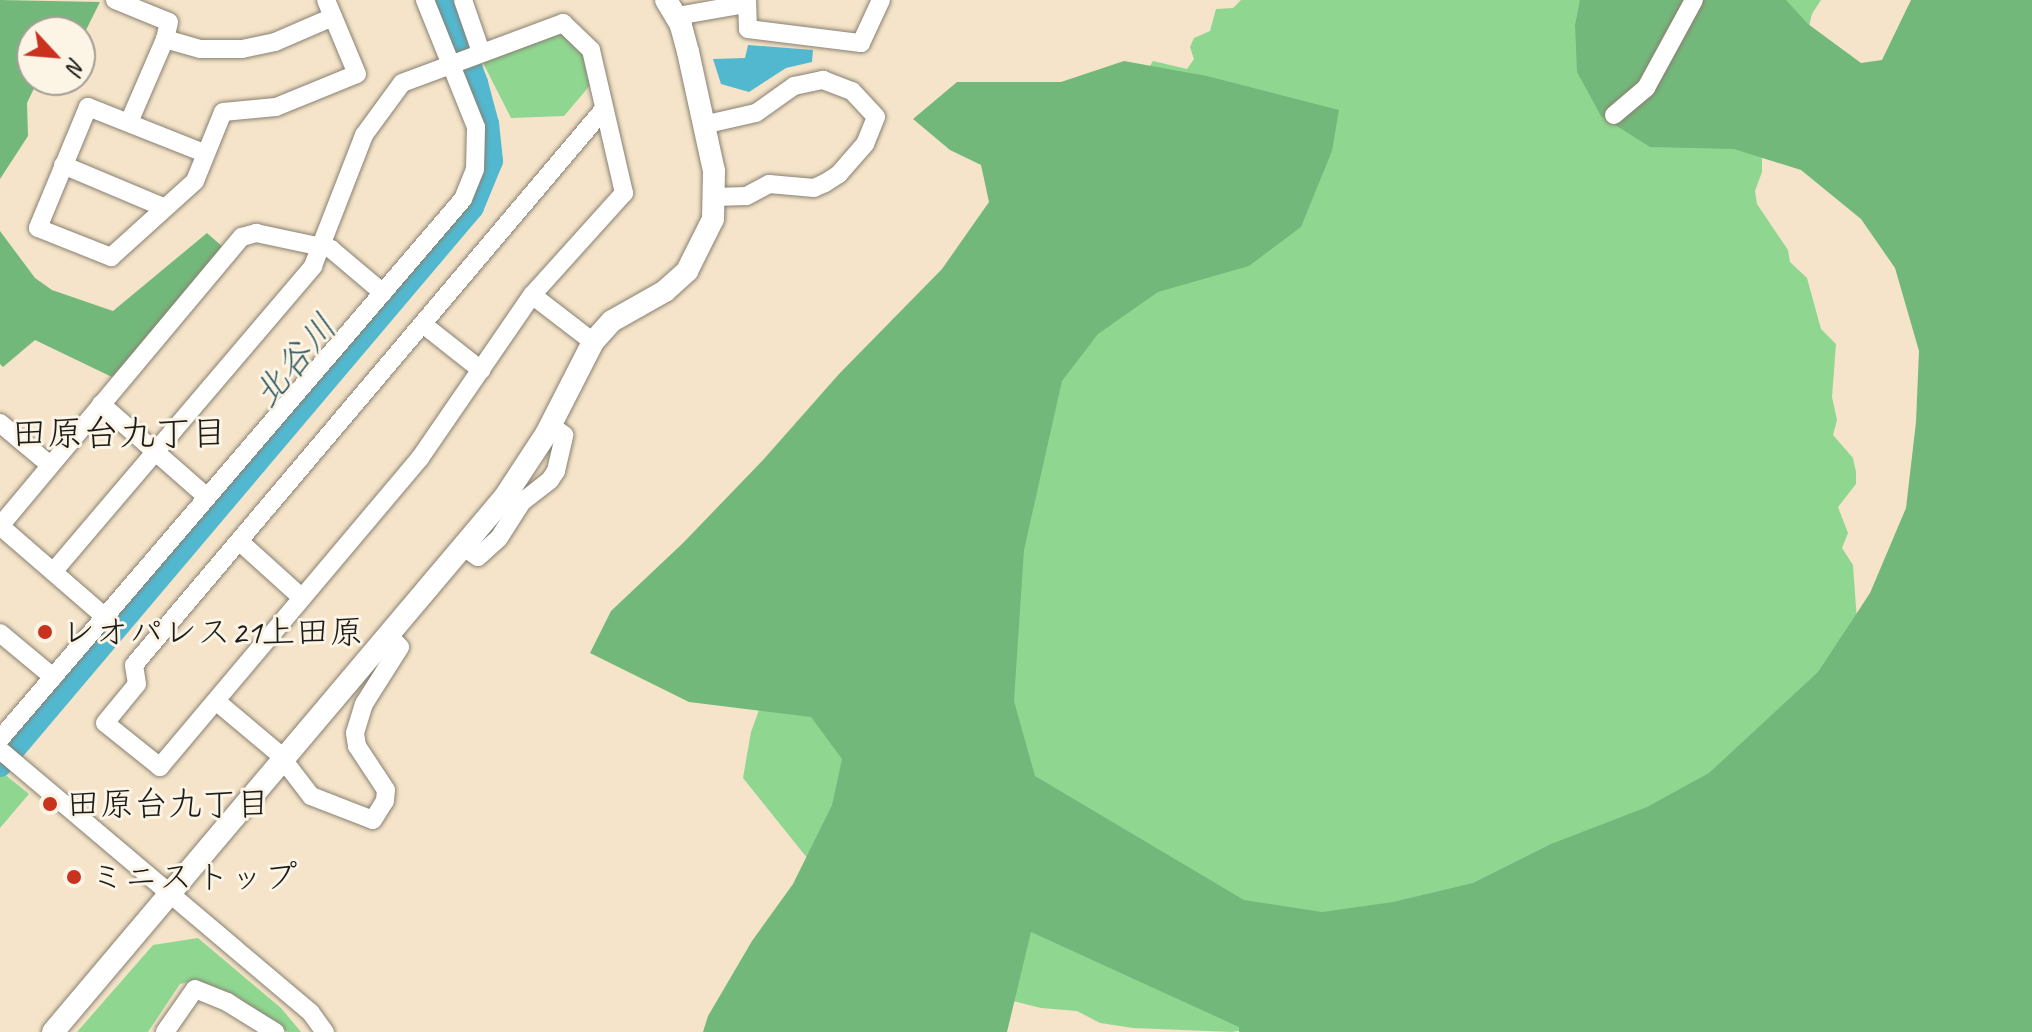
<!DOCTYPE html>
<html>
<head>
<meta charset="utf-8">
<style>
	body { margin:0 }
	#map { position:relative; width:2032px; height:1032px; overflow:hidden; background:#f5e4c9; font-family:Caveat,"Klee One",sans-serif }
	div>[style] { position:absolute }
	.green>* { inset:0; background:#8fd791 }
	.forest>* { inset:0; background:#73b87b }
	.water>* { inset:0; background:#52b8d0 }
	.river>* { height:24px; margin:-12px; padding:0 12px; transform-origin:12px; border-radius:12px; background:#52b8d0 }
	.roads { filter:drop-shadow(0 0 2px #888072) drop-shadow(0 0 2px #888072) }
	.minor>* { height:18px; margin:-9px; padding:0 9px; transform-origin:9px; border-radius:9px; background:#fff }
	.major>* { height:22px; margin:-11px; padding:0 11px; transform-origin:11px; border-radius:11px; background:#fff }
	.dots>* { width:22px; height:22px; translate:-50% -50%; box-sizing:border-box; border:4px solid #fcf5e5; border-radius:50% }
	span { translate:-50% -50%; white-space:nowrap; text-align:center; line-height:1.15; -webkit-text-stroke:6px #fcf5e5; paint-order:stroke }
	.poi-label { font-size:34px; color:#1c1c1c }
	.left { translate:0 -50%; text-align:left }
	.water-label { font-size:36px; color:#325a64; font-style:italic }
	.neighbourhood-label { font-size:36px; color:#1c1c1c }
	.north { position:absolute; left:16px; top:16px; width:80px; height:80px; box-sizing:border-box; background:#fcf5e5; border:2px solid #a29e95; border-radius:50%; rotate:116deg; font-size:22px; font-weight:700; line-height:32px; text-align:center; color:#1c1c1c }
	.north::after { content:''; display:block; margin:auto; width:28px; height:36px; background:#c8321e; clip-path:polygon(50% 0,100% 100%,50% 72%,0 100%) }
</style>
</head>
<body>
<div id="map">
	<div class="green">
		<div style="clip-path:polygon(1241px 0,1821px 0,1812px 14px,1807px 34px,1762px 143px,1762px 172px,1755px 191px,1757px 204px,1788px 250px,1790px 262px,1807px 278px,1821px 329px,1836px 344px,1832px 397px,1837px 420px,1833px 435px,1853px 458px,1856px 472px,1856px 484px,1838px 507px,1848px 533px,1842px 548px,1853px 565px,1857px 621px,1849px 646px,1745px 754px,1293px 1032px,1261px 1027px,1232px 1032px,1133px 1028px,1100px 1023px,1077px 1011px,1041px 1008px,981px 993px,824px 879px,743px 778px,751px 732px,763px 699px,1153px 61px,1187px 69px,1194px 59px,1190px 47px,1194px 38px,1210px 31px,1216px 9px,1233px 8px)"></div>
		<div style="clip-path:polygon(562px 31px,587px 54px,592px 83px,564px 116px,511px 118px,481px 59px)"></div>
		<div style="clip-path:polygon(3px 773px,29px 794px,0 828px,0 777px)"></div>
		<div style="clip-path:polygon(198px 938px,281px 1008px,301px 1032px,288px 1032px,235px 995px,197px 980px,180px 984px,148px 1032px,77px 1032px,153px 945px)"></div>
	</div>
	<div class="forest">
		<div style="clip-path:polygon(0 0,100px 2px,80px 42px,80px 32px,32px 32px,32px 80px,38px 80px,27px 103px,28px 136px,0 179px)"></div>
		<div style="clip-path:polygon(1580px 0,1786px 0,1808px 24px,1861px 63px,1882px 60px,1911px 0,2032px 0,2032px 1032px,1239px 1032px,1239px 1027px,1031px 932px,1007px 1032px,703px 1032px,708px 1016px,752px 941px,793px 884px,832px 805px,842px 759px,811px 717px,689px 702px,590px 653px,611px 611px,683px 543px,763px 460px,839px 374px,942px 269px,989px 202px,981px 165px,950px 150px,913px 119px,957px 82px,1061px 82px,1124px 61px,1207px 76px,1339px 110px,1332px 151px,1301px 227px,1249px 266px,1158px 292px,1098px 334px,1062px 381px,1024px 550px,1014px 701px,1035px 776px,1244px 900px,1322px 912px,1393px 902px,1473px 883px,1551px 844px,1647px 807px,1709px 773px,1818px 672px,1870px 593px,1906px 508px,1916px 422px,1919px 351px,1895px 268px,1861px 219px,1801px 170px,1734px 149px,1650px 147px,1601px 116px,1577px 72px,1575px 25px)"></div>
		<div style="clip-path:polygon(0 231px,35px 278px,52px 290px,113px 311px,207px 233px,225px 249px,112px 377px,35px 340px,3px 367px,0 364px)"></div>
	</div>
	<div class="water">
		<div style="clip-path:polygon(748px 45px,813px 50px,812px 62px,786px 68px,749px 92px,721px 84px,713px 59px,745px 58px)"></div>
	</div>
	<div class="river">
		<div style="left:0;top:765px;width:731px;rotate:-49.77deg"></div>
		<div style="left:472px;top:207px;width:50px;rotate:-67.6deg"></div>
		<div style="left:491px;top:161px;width:37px;rotate:-96deg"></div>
		<div style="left:487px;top:124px;width:42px;rotate:-105deg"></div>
		<div style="left:476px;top:83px;width:89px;rotate:-110.5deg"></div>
	</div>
	<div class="roads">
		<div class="minor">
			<div style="left:115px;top:0;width:58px;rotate:22.2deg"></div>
			<div style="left:169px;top:22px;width:17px;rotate:103deg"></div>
			<div style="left:165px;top:39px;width:90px;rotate:113.4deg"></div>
			<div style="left:463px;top:0;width:55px;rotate:70.9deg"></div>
			<div style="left:747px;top:0;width:29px;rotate:88deg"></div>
			<div style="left:748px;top:29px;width:114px;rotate:7.1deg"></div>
			<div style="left:861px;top:43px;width:47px;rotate:-65.1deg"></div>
			<div style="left:677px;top:16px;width:70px;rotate:-9.9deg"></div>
			<div style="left:165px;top:39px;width:36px;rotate:16deg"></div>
			<div style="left:200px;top:49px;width:42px"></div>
			<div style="left:242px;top:49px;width:34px;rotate:-12deg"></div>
			<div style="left:275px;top:42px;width:63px;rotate:-23.3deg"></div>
			<div style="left:1614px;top:115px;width:42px;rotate:-40.2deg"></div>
			<div style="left:1646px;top:88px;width:100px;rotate:-61.4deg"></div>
			<div style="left:703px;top:125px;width:54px;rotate:-12.8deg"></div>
			<div style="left:756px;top:113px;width:47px;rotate:-35.4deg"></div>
			<div style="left:794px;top:86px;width:30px;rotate:-12deg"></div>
			<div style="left:823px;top:80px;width:31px;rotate:21deg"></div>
			<div style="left:852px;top:91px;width:35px;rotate:47deg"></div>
			<div style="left:876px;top:117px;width:29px;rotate:112deg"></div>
			<div style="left:865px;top:144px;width:40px;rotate:131deg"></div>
			<div style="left:839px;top:174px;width:17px;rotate:147deg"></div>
			<div style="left:825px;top:183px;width:12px;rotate:156deg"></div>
			<div style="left:814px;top:188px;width:45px;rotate:-174.9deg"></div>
			<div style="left:769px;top:184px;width:26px;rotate:152deg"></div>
			<div style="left:746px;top:196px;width:31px;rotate:178deg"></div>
			<div style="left:204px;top:153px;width:125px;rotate:-158.4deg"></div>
			<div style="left:88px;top:107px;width:131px;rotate:112.5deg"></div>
			<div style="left:38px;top:228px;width:79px;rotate:21.7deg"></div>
			<div style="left:111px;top:257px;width:113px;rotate:-42.1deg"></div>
			<div style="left:195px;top:181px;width:74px;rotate:-67.9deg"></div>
			<div style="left:223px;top:112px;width:53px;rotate:-5.4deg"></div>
			<div style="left:276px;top:107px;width:87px;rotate:-22.2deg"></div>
			<div style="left:357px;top:74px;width:80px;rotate:-112.7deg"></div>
			<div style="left:63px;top:165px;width:108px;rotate:22.8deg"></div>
			<div style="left:532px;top:295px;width:77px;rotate:37.6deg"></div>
			<div style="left:424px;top:325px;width:73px;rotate:38.3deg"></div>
			<div style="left:101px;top:404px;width:141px;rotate:41.3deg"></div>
			<div style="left:0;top:423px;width:65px;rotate:40deg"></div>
			<div style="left:239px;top:541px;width:85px;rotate:42.1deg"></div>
			<div style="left:464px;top:547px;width:17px;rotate:36deg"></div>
			<div style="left:478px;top:557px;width:28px;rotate:-42deg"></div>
			<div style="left:499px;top:538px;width:43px;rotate:-57.4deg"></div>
			<div style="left:522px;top:502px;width:36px;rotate:-38deg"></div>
			<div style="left:550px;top:480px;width:11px;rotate:-56deg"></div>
			<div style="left:556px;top:471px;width:37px;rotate:-77deg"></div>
			<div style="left:564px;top:435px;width:17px;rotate:-144deg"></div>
			<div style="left:53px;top:572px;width:402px;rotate:-49.6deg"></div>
			<div style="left:313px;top:266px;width:141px;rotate:-68.7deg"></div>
			<div style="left:364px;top:135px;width:64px;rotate:-53.8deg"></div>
			<div style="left:402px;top:83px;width:172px;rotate:-20.4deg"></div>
			<div style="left:563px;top:23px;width:39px;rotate:44deg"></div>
			<div style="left:591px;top:50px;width:147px;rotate:77deg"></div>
			<div style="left:624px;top:193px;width:137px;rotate:132deg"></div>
			<div style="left:532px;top:295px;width:198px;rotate:124.5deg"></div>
			<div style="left:420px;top:458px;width:404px;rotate:130.1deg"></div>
			<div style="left:160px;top:767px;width:70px;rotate:-141.3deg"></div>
			<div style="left:105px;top:723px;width:50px;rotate:-50.6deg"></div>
			<div style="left:137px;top:684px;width:19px;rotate:-99deg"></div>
			<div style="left:134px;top:665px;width:728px;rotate:-49.79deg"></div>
			<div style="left:104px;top:616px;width:138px;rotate:-139.1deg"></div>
			<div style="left:0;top:526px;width:377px;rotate:-50.1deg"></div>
			<div style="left:242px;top:237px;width:15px;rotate:-16deg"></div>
			<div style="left:256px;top:233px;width:77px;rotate:12deg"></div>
			<div style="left:331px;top:249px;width:68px;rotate:40.2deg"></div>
			<div style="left:0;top:633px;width:69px;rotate:39.7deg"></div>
			<div style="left:216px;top:701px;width:81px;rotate:40deg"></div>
			<div style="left:278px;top:753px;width:54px;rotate:52.5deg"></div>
			<div style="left:311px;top:796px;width:66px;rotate:21.2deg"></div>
			<div style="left:373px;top:820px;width:22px;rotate:-58deg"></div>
			<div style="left:385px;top:801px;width:11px;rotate:-85deg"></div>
			<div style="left:386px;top:790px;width:53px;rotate:-123.4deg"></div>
			<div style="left:357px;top:746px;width:13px;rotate:-99deg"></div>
			<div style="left:355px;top:733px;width:30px;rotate:-73deg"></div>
			<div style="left:364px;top:704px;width:67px;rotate:-57.7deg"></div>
			<div style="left:400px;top:647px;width:16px;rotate:-135deg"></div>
			<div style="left:0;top:739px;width:711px;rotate:-49.39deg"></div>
			<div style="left:463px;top:199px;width:32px;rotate:-68deg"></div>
			<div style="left:475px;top:169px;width:42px;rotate:-88.6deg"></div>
			<div style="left:476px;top:127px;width:137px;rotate:-111.9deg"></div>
			<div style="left:0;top:750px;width:407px;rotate:40.2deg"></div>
			<div style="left:311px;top:1013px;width:24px;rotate:54deg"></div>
			<div style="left:165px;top:1032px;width:52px;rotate:-55.1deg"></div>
			<div style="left:195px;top:989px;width:35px;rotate:22deg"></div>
			<div style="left:227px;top:1002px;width:57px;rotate:32deg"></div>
		</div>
		<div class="major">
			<div style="left:53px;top:1032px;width:699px;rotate:-49.82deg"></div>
			<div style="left:504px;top:498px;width:77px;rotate:-56.7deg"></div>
			<div style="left:546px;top:434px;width:103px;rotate:-62.9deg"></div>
			<div style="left:593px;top:342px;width:28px;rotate:-48deg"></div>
			<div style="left:612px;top:321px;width:61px;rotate:-29.5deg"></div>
			<div style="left:665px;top:291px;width:30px;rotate:-42deg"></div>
			<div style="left:687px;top:271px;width:58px;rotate:-63.4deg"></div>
			<div style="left:713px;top:219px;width:48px;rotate:-88.8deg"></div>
			<div style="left:714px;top:171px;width:122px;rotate:-102.3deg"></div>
			<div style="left:688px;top:52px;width:28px;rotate:-105deg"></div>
			<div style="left:681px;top:25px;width:29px;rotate:-121deg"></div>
		</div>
	</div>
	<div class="dots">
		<div style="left:45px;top:632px;background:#c8321e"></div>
		<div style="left:50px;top:804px;background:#c8321e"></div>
		<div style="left:74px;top:877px;background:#c8321e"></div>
	</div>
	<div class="poi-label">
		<span class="left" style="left:61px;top:632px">レオパレス21上田原</span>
		<span class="left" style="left:66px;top:804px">田原台九丁目</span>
		<span class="left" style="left:90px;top:877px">ミニストップ</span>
	</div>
	<div class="water-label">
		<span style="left:295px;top:361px;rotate:-50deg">北谷川</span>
	</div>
	<div class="neighbourhood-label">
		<span style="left:119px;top:434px">田原台九丁目</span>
	</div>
	<div class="north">N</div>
</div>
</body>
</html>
